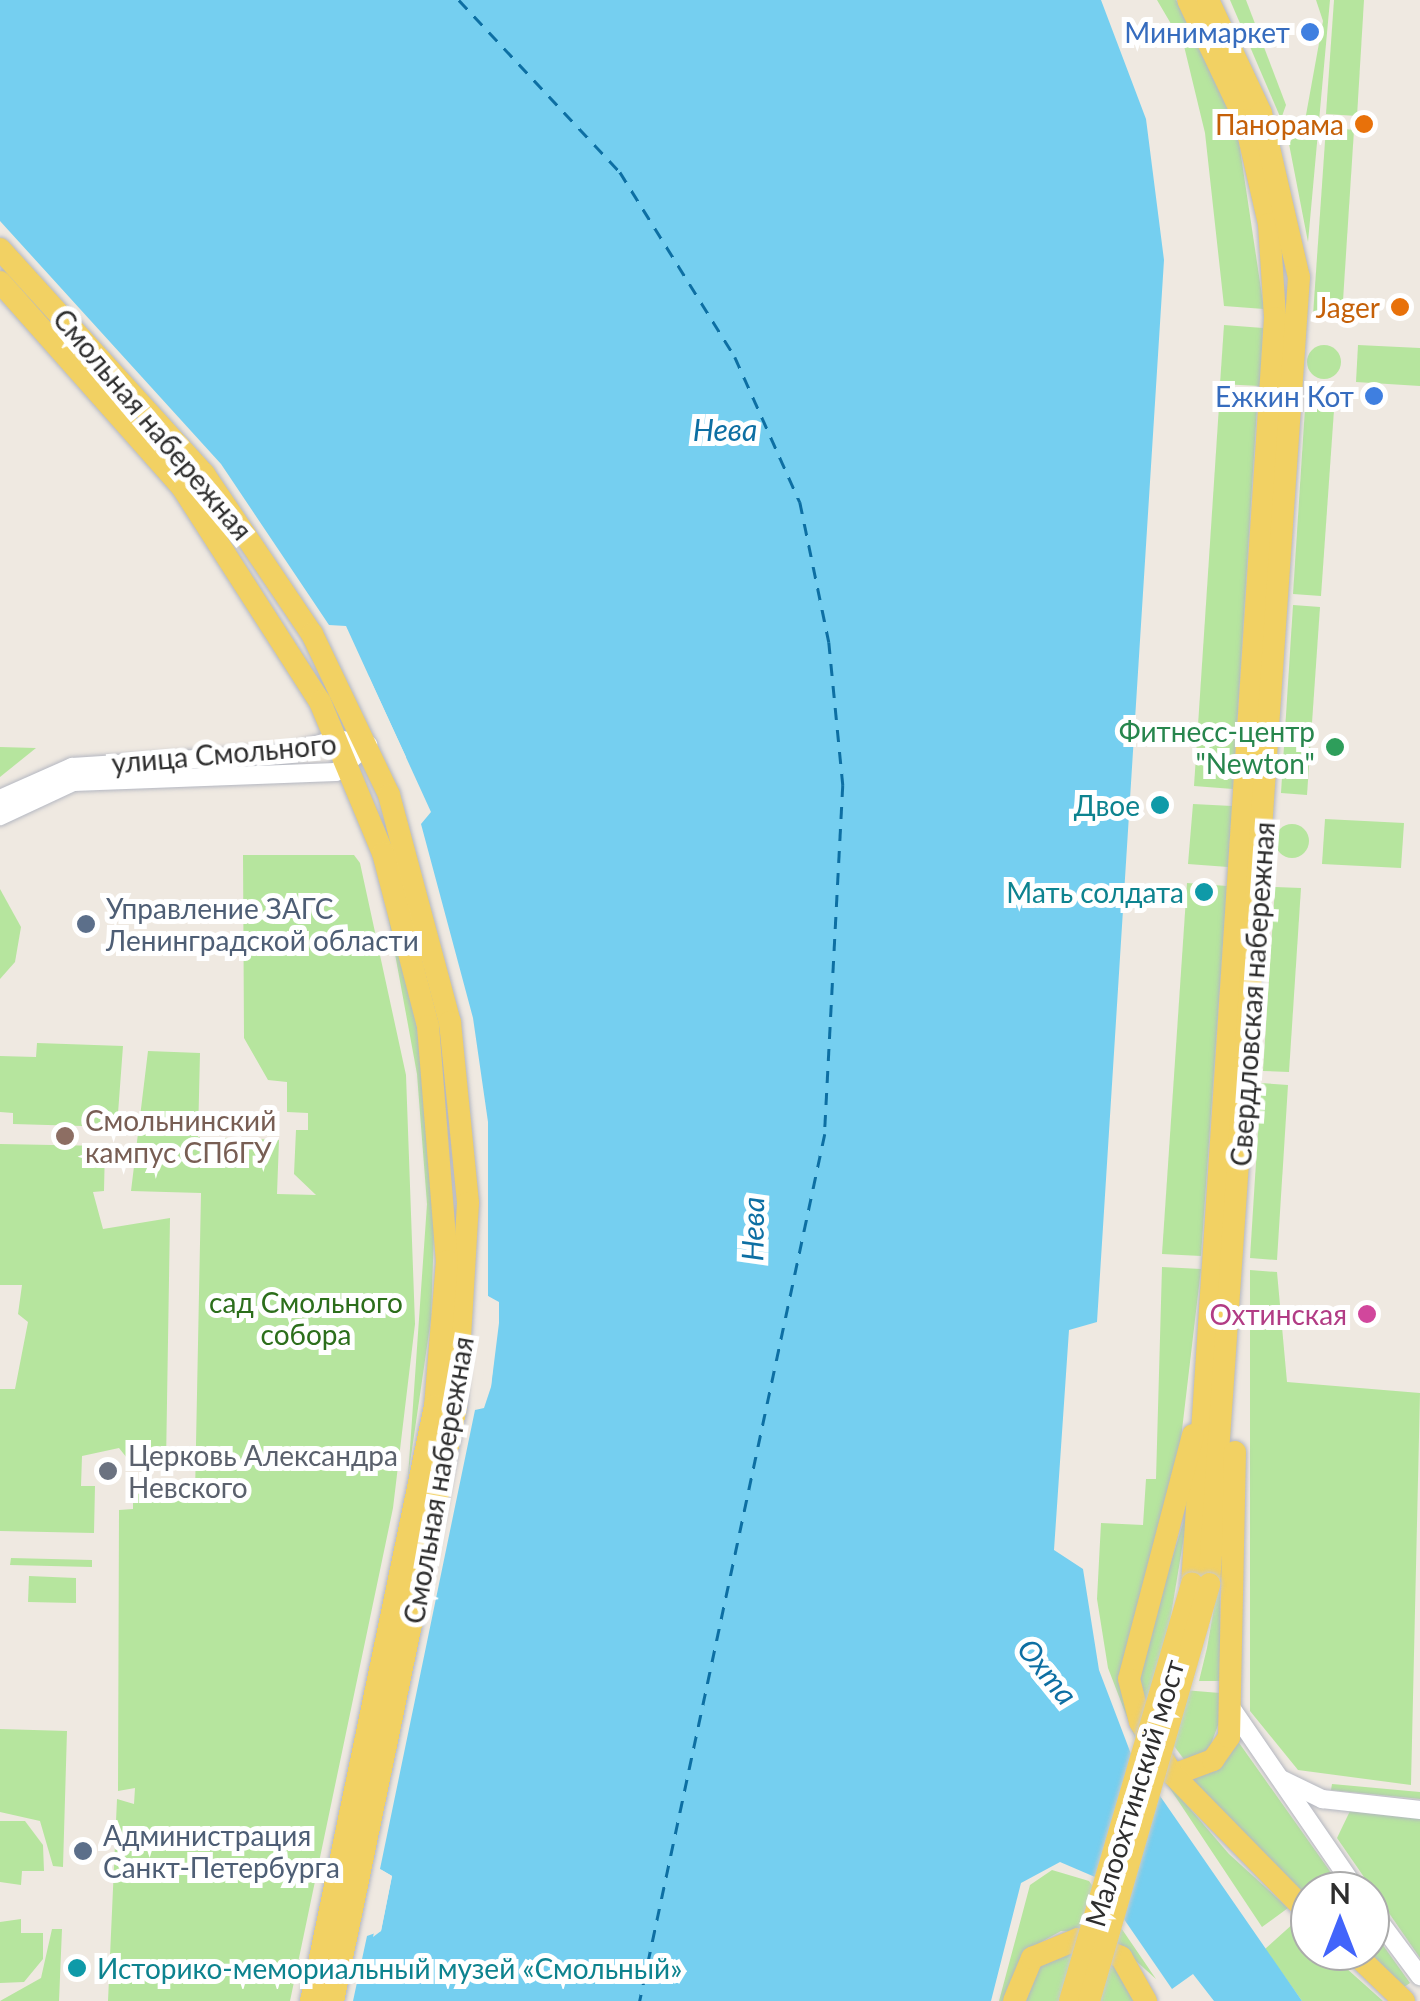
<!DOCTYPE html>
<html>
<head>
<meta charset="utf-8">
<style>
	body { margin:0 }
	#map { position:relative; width:1420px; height:2001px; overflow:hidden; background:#efe9e1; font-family:Lato,sans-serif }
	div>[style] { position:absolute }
	.green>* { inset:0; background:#b6e59e }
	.round { border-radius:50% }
	.water>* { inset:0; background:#75cff0 }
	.pier>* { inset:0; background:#efe9e1 }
	.ferry>* { height:2.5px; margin-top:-1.25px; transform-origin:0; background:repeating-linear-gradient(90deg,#0d6fa3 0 12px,transparent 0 22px) }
	.roads { filter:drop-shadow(0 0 2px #b4b7c1) drop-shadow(0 0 2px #b4b7c1) }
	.minor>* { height:18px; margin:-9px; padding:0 9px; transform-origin:9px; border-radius:9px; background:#fff }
	.major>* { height:22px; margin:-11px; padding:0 11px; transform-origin:11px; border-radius:11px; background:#f2d163 }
	.bridges { filter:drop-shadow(0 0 2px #c9c9c9) drop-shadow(0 0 2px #c9c9c9) }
	.major-bridge>* { height:22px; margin:-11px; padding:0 11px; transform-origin:11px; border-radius:11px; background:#f2d163 }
	.dots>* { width:28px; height:28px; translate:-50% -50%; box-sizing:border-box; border:5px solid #fff; border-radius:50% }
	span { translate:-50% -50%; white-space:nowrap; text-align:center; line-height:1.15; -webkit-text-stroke:10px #fff; paint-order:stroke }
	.shop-label { font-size:28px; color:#366cbe }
	.right { translate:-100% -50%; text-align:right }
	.food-label { font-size:28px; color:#c56008 }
	.street-label { font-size:28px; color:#2e2e2e }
	.leisure-label { font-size:28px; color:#27864d }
	.culture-label { font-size:28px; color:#0d838f }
	.left { translate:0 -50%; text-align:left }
	.service-label { font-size:28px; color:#4e5e75 }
	.education-label { font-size:28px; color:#785e54 }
	.park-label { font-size:28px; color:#2c6e1b }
	.hotel-label { font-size:28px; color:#b23c85 }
	.worship-label { font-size:28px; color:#5b616d }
	.water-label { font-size:30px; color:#0d6fa3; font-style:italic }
	.north { position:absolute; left:1290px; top:1871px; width:100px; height:100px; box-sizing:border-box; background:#fff; border:2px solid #ababab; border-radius:50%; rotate:0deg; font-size:28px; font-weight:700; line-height:40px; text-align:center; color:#2e2e2e }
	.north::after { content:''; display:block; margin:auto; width:35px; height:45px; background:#4264fb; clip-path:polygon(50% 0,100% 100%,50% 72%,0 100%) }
</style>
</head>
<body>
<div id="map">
	<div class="green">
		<div style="clip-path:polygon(1157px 0,1176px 0,1187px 17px,1237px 129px,1264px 309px,1224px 306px,1205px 133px,1184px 46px)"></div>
		<div style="clip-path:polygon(1230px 0,1246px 0,1286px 105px,1281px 119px)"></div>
		<div style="clip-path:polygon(1316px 0,1330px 0,1308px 242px,1289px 144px,1306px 115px,1323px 21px)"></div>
		<div style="clip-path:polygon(1334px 0,1364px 0,1357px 116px,1326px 114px)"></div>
		<div style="clip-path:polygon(1326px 127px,1354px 130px,1342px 316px,1313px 315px)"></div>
		<div style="clip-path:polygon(1224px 325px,1263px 328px,1260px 386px,1220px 384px)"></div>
		<div class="round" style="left:1307px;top:345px;width:34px;height:34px"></div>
		<div style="clip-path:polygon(1358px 345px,1420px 348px,1420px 386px,1356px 382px)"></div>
		<div style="clip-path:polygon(1219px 406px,1257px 408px,1233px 789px,1194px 786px)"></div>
		<div style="clip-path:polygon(1305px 408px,1334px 410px,1321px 596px,1293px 594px)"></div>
		<div style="clip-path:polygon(1293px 605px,1320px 607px,1307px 795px,1281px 793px)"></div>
		<div style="clip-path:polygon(0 747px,36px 748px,0 777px)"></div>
		<div style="clip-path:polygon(1193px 804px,1232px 806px,1228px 867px,1188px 864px)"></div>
		<div style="clip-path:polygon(1325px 819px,1404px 823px,1401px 868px,1322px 864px)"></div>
		<div class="round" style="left:1275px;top:824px;width:34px;height:34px"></div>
		<div style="clip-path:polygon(243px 855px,354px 855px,360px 863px,406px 1075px,415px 1324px,393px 1508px,290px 2001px,108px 2001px,117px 1799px,134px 1804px,135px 1788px,118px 1791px,119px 1510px,133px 1509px,133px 1494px,195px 1494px,201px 1193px,131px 1191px,148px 1051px,200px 1053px,198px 1137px,279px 1140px,277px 1194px,316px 1195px,294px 1174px,296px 1130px,308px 1130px,308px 1113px,287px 1112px,287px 1082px,268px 1080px,244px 1038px)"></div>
		<div style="clip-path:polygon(382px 883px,417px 1027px,435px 1204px,431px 1319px,408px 1477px,427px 1204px,417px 1074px)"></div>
		<div style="clip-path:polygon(1187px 883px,1227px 886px,1201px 1256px,1162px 1254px)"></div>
		<div style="clip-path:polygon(1275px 887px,1301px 888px,1289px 1072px,1263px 1071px)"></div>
		<div style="clip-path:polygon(0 889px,21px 927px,15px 962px,0 979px)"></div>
		<div style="clip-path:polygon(37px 1043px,123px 1046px,117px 1127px,13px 1124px,13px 1113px,0 1112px,0 1056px,36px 1057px)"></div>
		<div style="clip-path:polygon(1261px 1083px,1288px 1085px,1277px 1260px,1250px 1258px)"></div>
		<div style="clip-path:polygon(0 1144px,105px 1146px,104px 1191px,93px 1192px,103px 1229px,170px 1218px,166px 1464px,131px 1463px,119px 1448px,82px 1456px,81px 1486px,95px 1486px,94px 1533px,0 1531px,0 1389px,15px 1389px,28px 1322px,18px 1314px,22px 1285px,0 1285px)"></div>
		<div style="clip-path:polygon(1162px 1267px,1201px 1269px,1176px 1481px,1121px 1691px,1142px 1756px,1108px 1668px,1097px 1599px,1101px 1523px,1143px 1525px,1146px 1479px,1156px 1479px)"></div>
		<div style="clip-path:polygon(1250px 1270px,1277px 1272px,1287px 1382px,1420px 1393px,1411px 1785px,1298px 1770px,1250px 1711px)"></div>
		<div style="clip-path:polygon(1190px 1500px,1159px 1688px,1220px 1693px,1220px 1720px,1208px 1752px,1186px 1762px,1141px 1702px,1139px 1667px)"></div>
		<div style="clip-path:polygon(11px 1558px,92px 1560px,92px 1567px,10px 1565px)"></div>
		<div style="clip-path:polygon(1220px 1573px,1220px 1681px,1199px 1681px,1207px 1648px)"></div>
		<div style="clip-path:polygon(29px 1576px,76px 1578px,76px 1603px,28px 1602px)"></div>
		<div style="clip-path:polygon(0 1729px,67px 1731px,63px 1867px,53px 1866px,40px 1821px,0 1812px)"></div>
		<div style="clip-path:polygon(1237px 1740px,1344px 1891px,1310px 1891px,1310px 1903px,1189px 1782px)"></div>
		<div style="clip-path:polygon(1161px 1775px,1229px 1854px,1288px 1908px,1262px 1927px)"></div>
		<div style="clip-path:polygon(1332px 1784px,1420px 1792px,1420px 1799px,1331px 1790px)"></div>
		<div style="clip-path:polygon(1350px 1811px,1420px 1818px,1420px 1958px,1337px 1838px)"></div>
		<div style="clip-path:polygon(0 1821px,25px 1821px,43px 1845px,44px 1871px,22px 1871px,21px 1885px,0 1882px)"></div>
		<div style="clip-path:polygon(1052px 1870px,1089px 1881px,1156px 1979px,1106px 1934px,1061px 1931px,1034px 1946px,1008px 2001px,999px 2001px,1030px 1885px)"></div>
		<div style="clip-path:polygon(21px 1919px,21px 1933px,43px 1933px,43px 1959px,24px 1982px,0 1983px,0 1922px)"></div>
		<div style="clip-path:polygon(1295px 1922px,1310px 1935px,1310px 1951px,1327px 1951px,1383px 2001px,1302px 2001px,1265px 1949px)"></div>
		<div style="clip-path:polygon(1370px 1927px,1410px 1983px,1404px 1987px,1364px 1951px)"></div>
		<div style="clip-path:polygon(52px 1929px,62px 1929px,59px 2001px,0 2001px,41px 1978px)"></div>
		<div style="clip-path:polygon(1077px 1947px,1060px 2001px,1026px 2001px,1040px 1964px)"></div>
		<div style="clip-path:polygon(1112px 1960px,1136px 2001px,1100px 2001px)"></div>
	</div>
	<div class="water">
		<div style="clip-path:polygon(0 0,1101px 0,1146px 119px,1164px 260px,1097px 1322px,1069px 1330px,1054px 1550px,1083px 1569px,1099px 1670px,1131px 1754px,1302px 2001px,1214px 2001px,1193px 1974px,1172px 1989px,1095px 1877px,1060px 1862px,1021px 1883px,991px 2001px,353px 2001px,367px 1936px,381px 1931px,392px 1876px,380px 1869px,475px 1410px,491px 1386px,499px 1305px,488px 1296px,488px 1122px,473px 1018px,421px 824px,431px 812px,346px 626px,329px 625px,221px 464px,0 221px)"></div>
	</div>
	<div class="pier">
		<div style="clip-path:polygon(369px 677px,406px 757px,401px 759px,365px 679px)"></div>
		<div style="clip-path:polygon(488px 1296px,499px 1302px,499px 1323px,491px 1387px,484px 1408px,475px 1410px,494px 1327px)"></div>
		<div style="clip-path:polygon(380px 1869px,392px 1876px,381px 1931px,373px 1937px,386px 1876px)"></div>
	</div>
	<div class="ferry">
		<div style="left:459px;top:0;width:236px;rotate:46.9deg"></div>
		<div style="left:620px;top:172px;width:218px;rotate:58.1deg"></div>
		<div style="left:735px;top:357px;width:159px;rotate:65.9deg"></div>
		<div style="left:800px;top:502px;width:143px;rotate:78.3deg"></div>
		<div style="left:829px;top:642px;width:144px;rotate:84.4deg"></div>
		<div style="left:843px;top:785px;width:349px;rotate:93deg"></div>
		<div style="left:825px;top:1134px;width:887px;rotate:102.05deg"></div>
	</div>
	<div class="roads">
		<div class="minor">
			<div style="left:0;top:799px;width:79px;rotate:-24deg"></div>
			<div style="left:72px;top:767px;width:216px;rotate:-3.7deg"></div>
			<div style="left:288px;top:753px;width:52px;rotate:-15.6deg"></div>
			<div style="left:338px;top:739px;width:31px;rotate:11deg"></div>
			<div style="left:368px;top:745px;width:42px;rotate:139.8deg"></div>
			<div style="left:336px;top:772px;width:263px;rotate:177.8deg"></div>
			<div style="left:73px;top:782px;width:81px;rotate:155deg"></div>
			<div style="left:1232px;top:1709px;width:221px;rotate:55.5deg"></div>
			<div style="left:1281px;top:1779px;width:46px;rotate:26deg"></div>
			<div style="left:1322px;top:1799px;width:99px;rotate:6.4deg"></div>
			<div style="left:1370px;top:1909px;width:84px;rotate:53.3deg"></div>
		</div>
		<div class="major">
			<div style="left:1188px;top:0;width:133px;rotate:64.6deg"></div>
			<div style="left:1245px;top:120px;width:107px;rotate:77deg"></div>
			<div style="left:1269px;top:224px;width:94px;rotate:86.3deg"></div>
			<div style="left:1275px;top:318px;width:1268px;rotate:93.75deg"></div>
			<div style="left:1208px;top:0;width:125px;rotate:64.9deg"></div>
			<div style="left:1261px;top:113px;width:168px;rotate:77deg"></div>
			<div style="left:1299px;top:277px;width:1310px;rotate:93.94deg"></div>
			<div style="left:0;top:249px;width:304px;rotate:47.8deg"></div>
			<div style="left:204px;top:474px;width:193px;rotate:56deg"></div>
			<div style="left:312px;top:634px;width:178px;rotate:64.4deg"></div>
			<div style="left:389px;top:795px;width:235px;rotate:75deg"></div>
			<div style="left:450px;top:1022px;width:182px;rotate:84.3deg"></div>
			<div style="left:468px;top:1203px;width:204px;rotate:93.4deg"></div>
			<div style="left:456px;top:1407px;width:607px;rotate:101.7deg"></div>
			<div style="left:0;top:282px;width:274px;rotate:48.4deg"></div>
			<div style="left:182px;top:487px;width:255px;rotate:57.3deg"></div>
			<div style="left:320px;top:702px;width:164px;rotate:67.4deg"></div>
			<div style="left:383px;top:853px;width:179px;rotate:75.4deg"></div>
			<div style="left:428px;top:1026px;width:236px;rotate:85.4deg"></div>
			<div style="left:447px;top:1261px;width:145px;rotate:94.7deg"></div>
			<div style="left:435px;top:1406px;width:608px;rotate:101.77deg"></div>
			<div style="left:1193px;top:1435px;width:252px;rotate:104.7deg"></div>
			<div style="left:1129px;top:1679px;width:44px;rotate:75.7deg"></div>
			<div style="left:1140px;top:1722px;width:62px;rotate:58.1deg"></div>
			<div style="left:1173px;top:1775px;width:43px;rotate:-20.6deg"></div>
			<div style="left:1213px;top:1760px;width:28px;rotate:-55deg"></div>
			<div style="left:1229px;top:1737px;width:285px;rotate:-88.8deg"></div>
			<div style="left:1173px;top:1775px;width:196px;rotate:45.6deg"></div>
			<div style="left:1352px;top:1951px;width:72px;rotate:43.9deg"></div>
			<div style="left:1014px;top:2001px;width:47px;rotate:-67.3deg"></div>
			<div style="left:1032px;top:1958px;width:50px;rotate:-22.4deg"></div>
			<div style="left:1078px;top:1939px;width:47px;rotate:22.7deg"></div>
			<div style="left:1121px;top:1957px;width:51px;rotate:60.4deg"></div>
		</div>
	</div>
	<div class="bridges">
		<div class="major-bridge">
			<div style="left:1070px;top:2001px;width:435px;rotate:-73.7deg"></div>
			<div style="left:1089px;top:2001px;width:434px;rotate:-73.9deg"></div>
		</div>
	</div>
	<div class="dots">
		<div style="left:1310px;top:32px;background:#3f7fe0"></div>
		<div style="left:1364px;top:124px;background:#e8710a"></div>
		<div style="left:1400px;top:307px;background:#e8710a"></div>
		<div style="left:1374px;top:396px;background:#3f7fe0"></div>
		<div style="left:1335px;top:747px;background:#2e9e5b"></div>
		<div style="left:1160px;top:805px;background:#0f9aa8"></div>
		<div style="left:1204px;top:892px;background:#0f9aa8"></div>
		<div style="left:86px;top:924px;background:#5c6f8a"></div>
		<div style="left:65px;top:1136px;background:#8d6e63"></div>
		<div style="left:1367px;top:1314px;background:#d1479c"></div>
		<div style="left:108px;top:1471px;background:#6b7280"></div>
		<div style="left:83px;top:1851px;background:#5c6f8a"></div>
		<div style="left:77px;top:1968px;background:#0f9aa8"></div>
	</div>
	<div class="shop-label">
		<span class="right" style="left:1290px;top:32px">Минимаркет</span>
		<span class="right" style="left:1354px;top:396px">Ежкин Кот</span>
	</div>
	<div class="food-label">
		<span class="right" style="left:1344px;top:124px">Панорама</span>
		<span class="right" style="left:1380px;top:307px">Jager</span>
	</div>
	<div class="street-label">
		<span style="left:153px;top:424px;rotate:50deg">Смольная набережная</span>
		<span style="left:224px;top:753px;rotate:-5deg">улица Смольного</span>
		<span style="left:1252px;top:994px;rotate:-86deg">Свердловская набережная</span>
		<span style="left:438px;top:1480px;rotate:-80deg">Смольная набережная</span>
		<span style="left:1134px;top:1793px;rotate:-73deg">Малоохтинский мост</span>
	</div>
	<div class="leisure-label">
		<span class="right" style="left:1315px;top:747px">Фитнесс-центр<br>"Newton"</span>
	</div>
	<div class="culture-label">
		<span class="right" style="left:1140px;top:805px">Двое</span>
		<span class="right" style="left:1184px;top:892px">Мать солдата</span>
		<span class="left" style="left:97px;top:1968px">Историко-мемориальный музей «Смольный»</span>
	</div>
	<div class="service-label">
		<span class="left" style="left:106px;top:924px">Управление ЗАГС<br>Ленинградской области</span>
		<span class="left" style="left:103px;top:1851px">Администрация<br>Санкт-Петербурга</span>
	</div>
	<div class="education-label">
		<span class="left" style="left:85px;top:1136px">Смольнинский<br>кампус СПбГУ</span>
	</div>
	<div class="park-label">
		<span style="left:306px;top:1318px">сад Смольного<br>собора</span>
	</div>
	<div class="hotel-label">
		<span class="right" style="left:1347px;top:1314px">Охтинская</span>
	</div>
	<div class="worship-label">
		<span class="left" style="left:128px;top:1471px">Церковь Александра<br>Невского</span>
	</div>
	<div class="water-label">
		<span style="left:725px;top:429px">Нева</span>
		<span style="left:752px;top:1229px;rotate:-89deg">Нева</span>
		<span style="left:1048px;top:1671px;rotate:51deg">Охта</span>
	</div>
	<div class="north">N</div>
</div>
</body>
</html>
